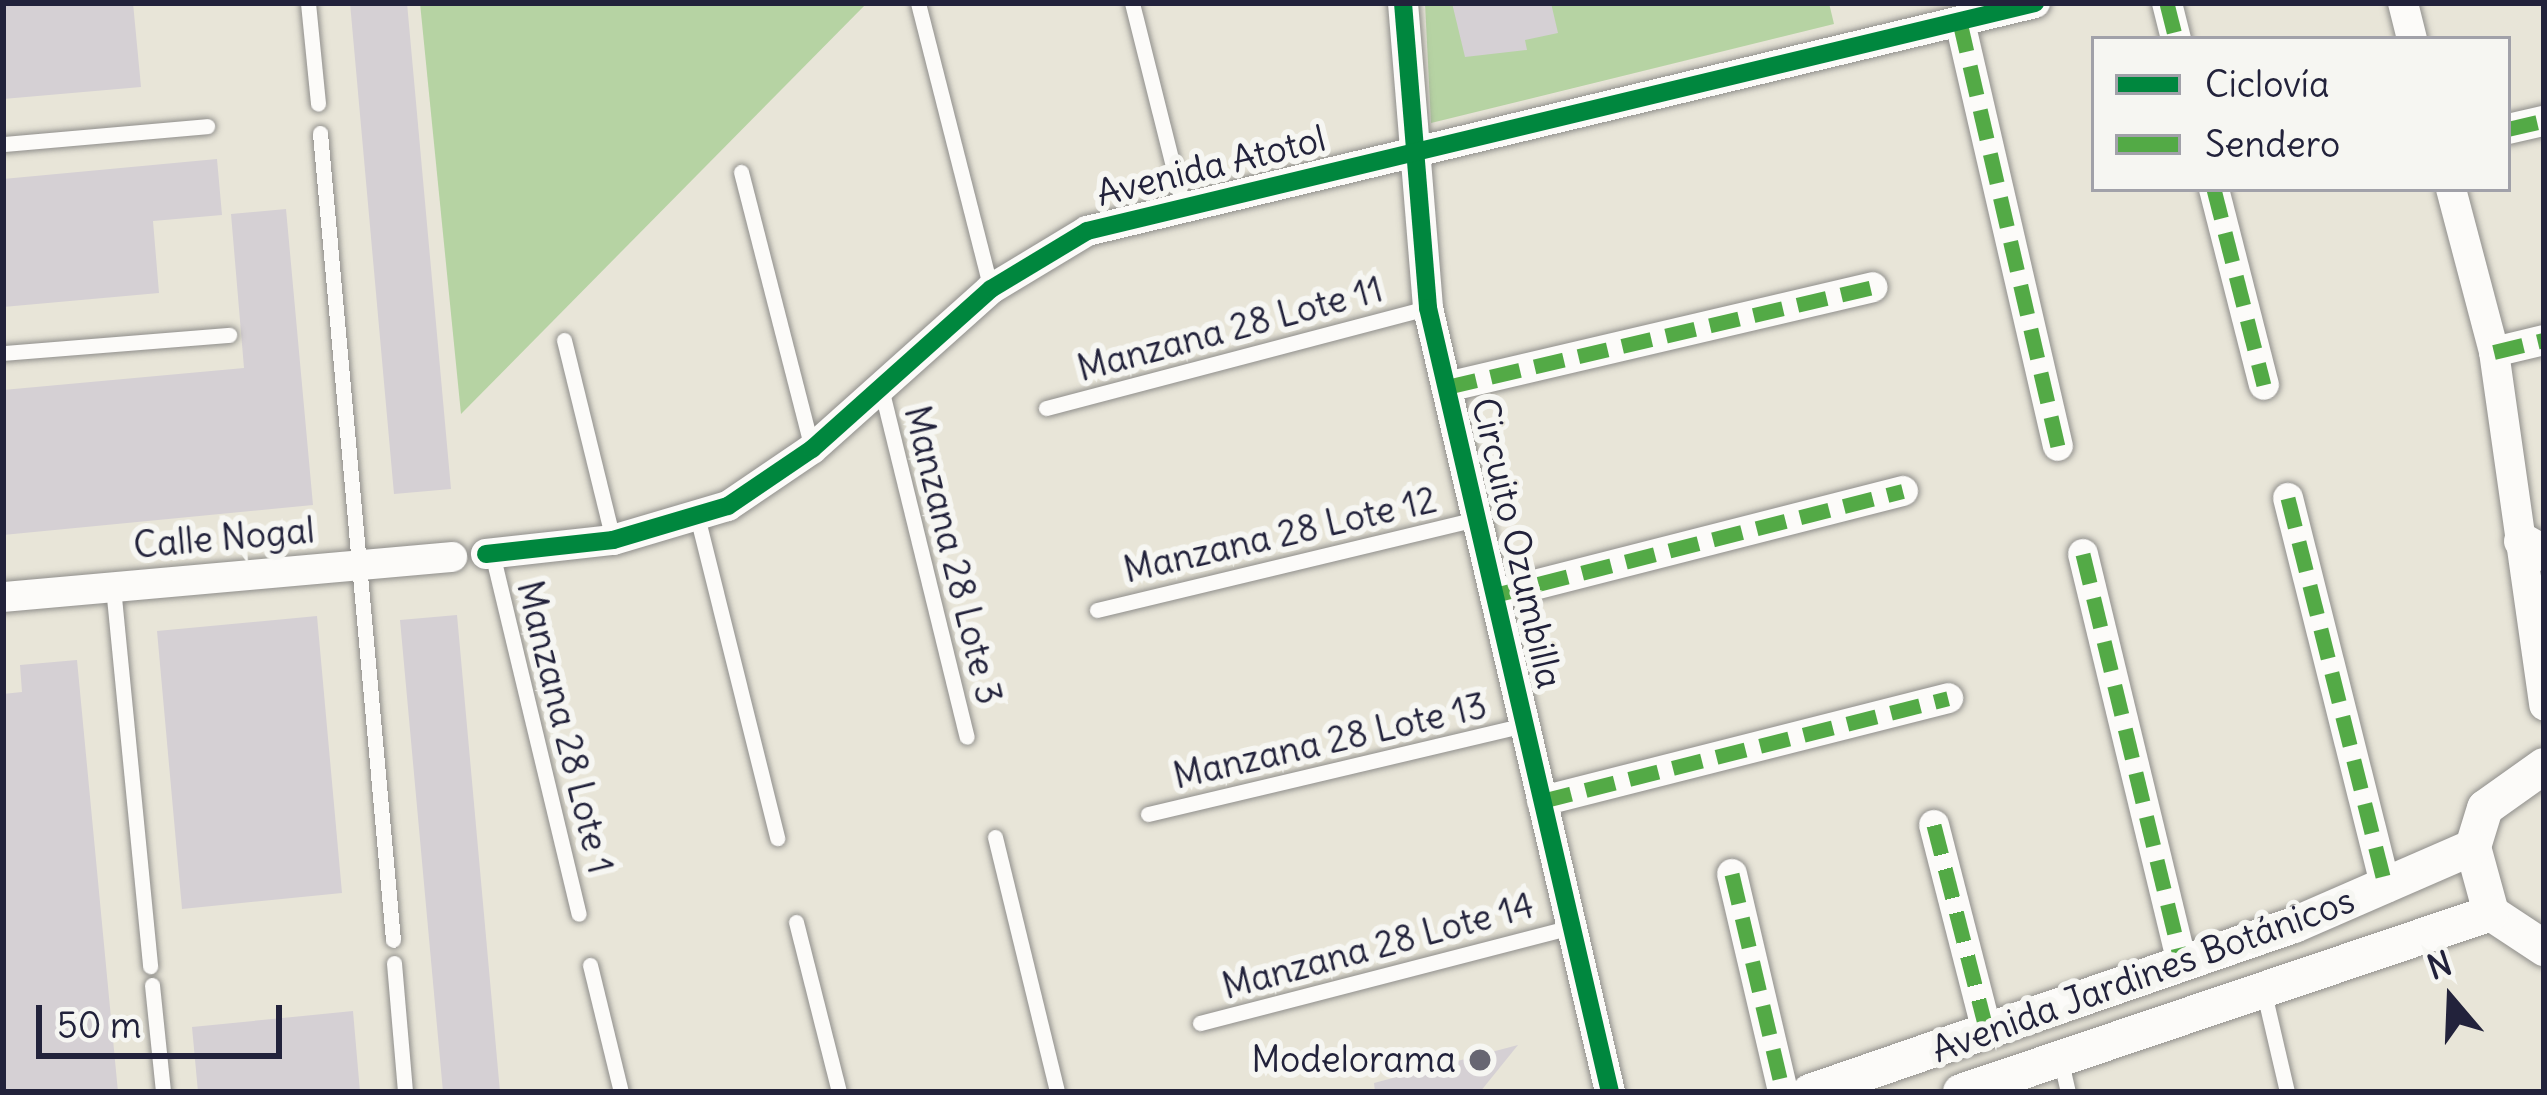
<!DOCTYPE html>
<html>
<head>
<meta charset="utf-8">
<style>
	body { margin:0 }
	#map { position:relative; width:2547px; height:1095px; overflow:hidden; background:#e8e5d8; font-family:Delius,sans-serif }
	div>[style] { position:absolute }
	.green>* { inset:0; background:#b6d3a3 }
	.building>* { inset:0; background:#d5d0d4 }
	.roads { filter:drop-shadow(0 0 3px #8f8e8b) drop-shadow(0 0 3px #8f8e8b) }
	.service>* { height:15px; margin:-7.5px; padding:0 7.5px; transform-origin:7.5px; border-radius:7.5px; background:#fcfbf9 }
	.minor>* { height:30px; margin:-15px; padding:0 15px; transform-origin:15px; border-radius:15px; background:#fcfbf9 }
	.tertiary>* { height:36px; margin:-18px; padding:0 18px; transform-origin:18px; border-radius:18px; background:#fcfbf9 }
	.quiet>* { height:15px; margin-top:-7.5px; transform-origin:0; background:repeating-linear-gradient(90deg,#53aa46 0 30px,transparent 0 45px) }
	.cycleway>* { height:18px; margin:-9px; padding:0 9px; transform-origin:9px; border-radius:9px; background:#00873e }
	.dots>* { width:33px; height:33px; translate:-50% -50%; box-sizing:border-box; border:6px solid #f6f6f2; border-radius:50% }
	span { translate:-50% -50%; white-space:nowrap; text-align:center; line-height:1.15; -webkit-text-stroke:12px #f6f6f2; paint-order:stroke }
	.street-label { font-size:36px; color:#22223b }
	.poi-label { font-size:36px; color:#22223b }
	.right { translate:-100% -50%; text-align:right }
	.frame { position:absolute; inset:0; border:6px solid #22223b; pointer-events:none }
	.legend { position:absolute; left:2091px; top:36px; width:420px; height:156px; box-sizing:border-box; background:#f6f6f2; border:3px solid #a1a1a9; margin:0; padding:15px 21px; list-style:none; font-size:36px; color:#22223b }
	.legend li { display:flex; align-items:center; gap:24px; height:60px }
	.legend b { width:60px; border:3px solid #a1a1a9 }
	.north { position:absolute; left:2391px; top:939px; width:120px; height:120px; -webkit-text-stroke:9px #f6f6f2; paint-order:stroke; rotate:341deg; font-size:33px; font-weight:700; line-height:48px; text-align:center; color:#22223b }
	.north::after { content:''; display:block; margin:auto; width:42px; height:54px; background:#22223b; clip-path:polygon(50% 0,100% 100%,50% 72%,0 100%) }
	.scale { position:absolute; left:36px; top:1005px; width:246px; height:54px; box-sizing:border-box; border:6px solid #22223b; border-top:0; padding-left:15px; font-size:36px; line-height:42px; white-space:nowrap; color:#22223b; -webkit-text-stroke:9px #f6f6f2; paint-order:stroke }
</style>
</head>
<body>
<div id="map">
	<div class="green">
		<div style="clip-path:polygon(420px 3px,867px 3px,461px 414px)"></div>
		<div style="clip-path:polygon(1425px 3px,1829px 3px,1834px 24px,1431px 123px)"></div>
	</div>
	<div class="building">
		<div style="clip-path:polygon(3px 3px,133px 3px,141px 87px,3px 99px)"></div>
		<div style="clip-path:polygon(350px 3px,407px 3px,451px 489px,394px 494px)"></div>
		<div style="clip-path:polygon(1452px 3px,1551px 3px,1558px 33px,1525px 40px,1527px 50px,1465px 57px)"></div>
		<div style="clip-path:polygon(217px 159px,222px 215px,153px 221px,159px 293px,3px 307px,3px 179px)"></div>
		<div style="clip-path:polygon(286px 209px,313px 505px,3px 535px,3px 390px,244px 368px,231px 214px)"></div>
		<div style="clip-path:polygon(457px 615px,500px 1092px,443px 1092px,400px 620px)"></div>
		<div style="clip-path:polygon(317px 616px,342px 893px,182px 909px,157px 631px)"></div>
		<div style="clip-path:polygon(77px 660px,118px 1092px,3px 1092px,3px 694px,22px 692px,20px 665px)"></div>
		<div style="clip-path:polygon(353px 1011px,360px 1092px,198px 1092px,192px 1027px)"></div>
		<div style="clip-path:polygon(1518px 1045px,1480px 1092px,1375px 1092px,1374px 1083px)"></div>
	</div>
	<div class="roads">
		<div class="service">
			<div style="left:308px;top:3px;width:101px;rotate:84.3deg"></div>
			<div style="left:918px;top:3px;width:295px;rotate:75.7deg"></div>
			<div style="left:1132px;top:3px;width:209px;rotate:75.9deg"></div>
			<div style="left:320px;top:133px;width:810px;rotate:84.83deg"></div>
			<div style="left:3px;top:144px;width:205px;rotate:-5deg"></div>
			<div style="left:741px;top:172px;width:286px;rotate:75.6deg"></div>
			<div style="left:564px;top:340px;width:206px;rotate:76.2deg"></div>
			<div style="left:3px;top:353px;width:227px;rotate:-4.6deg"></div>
			<div style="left:881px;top:388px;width:359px;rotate:76.2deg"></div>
			<div style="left:1046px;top:408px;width:395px;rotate:-14.7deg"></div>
			<div style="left:698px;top:520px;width:328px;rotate:76deg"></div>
			<div style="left:492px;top:553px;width:371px;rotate:76.5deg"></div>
			<div style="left:113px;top:587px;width:381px;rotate:84.4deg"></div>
			<div style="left:1097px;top:610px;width:391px;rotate:-13.5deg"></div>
			<div style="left:1148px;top:814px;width:387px;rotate:-13.3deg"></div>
			<div style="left:995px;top:837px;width:262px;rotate:76.3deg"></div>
			<div style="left:796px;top:922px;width:175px;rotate:75.8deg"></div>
			<div style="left:394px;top:963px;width:129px;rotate:85.1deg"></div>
			<div style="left:590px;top:965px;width:131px;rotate:76.3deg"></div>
			<div style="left:152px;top:985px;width:108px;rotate:84.1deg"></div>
			<div style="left:2264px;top:993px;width:102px;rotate:76.9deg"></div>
			<div style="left:1200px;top:1023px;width:384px;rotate:-14.5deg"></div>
			<div style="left:2061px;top:1062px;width:31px;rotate:77deg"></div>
		</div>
		<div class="minor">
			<div style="left:1403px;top:3px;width:306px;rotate:85.3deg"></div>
			<div style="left:1428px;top:308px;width:805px;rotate:76.93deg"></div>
			<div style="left:2167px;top:3px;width:37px;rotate:76deg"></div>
			<div style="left:2403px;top:3px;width:37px;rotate:76deg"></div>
			<div style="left:1960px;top:22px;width:435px;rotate:77deg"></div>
			<div style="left:2508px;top:129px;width:37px;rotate:-13deg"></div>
			<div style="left:2214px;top:189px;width:202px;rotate:75.7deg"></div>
			<div style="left:2451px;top:189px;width:169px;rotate:75.2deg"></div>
			<div style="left:2494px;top:352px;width:357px;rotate:81.9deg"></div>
			<div style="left:2494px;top:352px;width:51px;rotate:-13.5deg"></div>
			<div style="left:1447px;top:387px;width:437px;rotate:-13.2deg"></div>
			<div style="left:2288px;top:498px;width:402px;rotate:75.9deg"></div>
			<div style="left:486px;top:554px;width:128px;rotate:-6.3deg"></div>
			<div style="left:613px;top:540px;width:120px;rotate:-16.5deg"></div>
			<div style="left:728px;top:506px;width:102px;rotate:-34.2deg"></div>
			<div style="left:812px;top:449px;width:240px;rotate:-41.8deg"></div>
			<div style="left:991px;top:289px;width:112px;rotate:-31.1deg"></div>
			<div style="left:1087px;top:231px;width:975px;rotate:-13.52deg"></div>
			<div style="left:2083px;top:554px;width:422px;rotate:76.4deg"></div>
			<div style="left:1495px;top:595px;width:421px;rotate:-14.3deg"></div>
			<div style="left:3px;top:597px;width:451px;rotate:-5.1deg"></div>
			<div style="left:1542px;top:801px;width:419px;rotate:-14.2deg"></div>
			<div style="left:1934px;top:825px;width:213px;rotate:75.6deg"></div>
			<div style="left:1732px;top:874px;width:224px;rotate:76.8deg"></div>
		</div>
		<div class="tertiary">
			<div style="left:2522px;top:541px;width:25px;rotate:29deg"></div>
			<div style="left:2544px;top:766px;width:72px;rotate:144.6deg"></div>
			<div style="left:2485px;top:808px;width:41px;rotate:107.1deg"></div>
			<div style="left:2473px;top:847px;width:68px;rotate:74.7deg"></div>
			<div style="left:2491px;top:913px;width:64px;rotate:33.4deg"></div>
			<div style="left:1810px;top:1092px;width:512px;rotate:-19.04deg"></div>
			<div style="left:2294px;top:925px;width:195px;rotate:-23.5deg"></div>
			<div style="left:1961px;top:1092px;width:559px;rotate:-18.66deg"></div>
		</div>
	</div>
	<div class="quiet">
		<div style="left:2167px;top:3px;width:37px;rotate:76deg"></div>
		<div style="left:1960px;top:22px;width:435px;rotate:77deg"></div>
		<div style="left:2508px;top:129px;width:37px;rotate:-13deg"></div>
		<div style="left:2214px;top:189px;width:202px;rotate:75.7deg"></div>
		<div style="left:2494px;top:352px;width:51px;rotate:-13.5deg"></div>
		<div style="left:1447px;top:387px;width:437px;rotate:-13.2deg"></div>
		<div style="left:2288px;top:498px;width:402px;rotate:75.9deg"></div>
		<div style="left:2083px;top:554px;width:422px;rotate:76.4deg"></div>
		<div style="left:1495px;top:595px;width:421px;rotate:-14.3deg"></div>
		<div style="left:1542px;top:801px;width:419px;rotate:-14.2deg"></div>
		<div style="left:1934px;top:825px;width:213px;rotate:75.6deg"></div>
		<div style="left:1732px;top:874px;width:224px;rotate:76.8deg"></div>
	</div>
	<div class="cycleway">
		<div style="left:1403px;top:3px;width:306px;rotate:85.3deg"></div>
		<div style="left:1428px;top:308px;width:805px;rotate:76.93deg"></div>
		<div style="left:486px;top:554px;width:128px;rotate:-6.3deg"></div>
		<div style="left:613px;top:540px;width:120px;rotate:-16.5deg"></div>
		<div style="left:728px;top:506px;width:102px;rotate:-34.2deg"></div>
		<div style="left:812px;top:449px;width:240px;rotate:-41.8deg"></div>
		<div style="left:991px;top:289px;width:112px;rotate:-31.1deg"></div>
		<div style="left:1087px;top:231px;width:975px;rotate:-13.52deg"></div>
	</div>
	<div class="dots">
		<div style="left:1480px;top:1060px;background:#676672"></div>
	</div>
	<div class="street-label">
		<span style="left:1211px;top:166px;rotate:-14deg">Avenida Atotol</span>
		<span style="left:1230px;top:329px;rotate:-15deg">Manzana 28 Lote 11</span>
		<span style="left:1280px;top:535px;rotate:-13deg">Manzana 28 Lote 12</span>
		<span style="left:224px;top:538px;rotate:-5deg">Calle Nogal</span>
		<span style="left:1517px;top:543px;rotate:77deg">Circuito Ozumbilla</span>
		<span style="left:953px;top:555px;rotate:76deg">Manzana 28 Lote 3</span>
		<span style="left:565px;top:727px;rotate:76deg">Manzana 28 Lote 1</span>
		<span style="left:1330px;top:741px;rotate:-13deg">Manzana 28 Lote 13</span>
		<span style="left:1378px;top:946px;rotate:-15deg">Manzana 28 Lote 14</span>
		<span style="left:2143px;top:975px;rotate:-20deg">Avenida Jardines Botánicos</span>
	</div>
	<div class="poi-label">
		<span class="right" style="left:1456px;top:1060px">Modelorama</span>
	</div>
	<div class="frame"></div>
	<ul class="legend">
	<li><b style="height:15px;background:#00873e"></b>Ciclovía</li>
	<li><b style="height:15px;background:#53aa46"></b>Sendero</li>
	</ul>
	<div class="north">N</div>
	<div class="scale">50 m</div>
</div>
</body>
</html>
